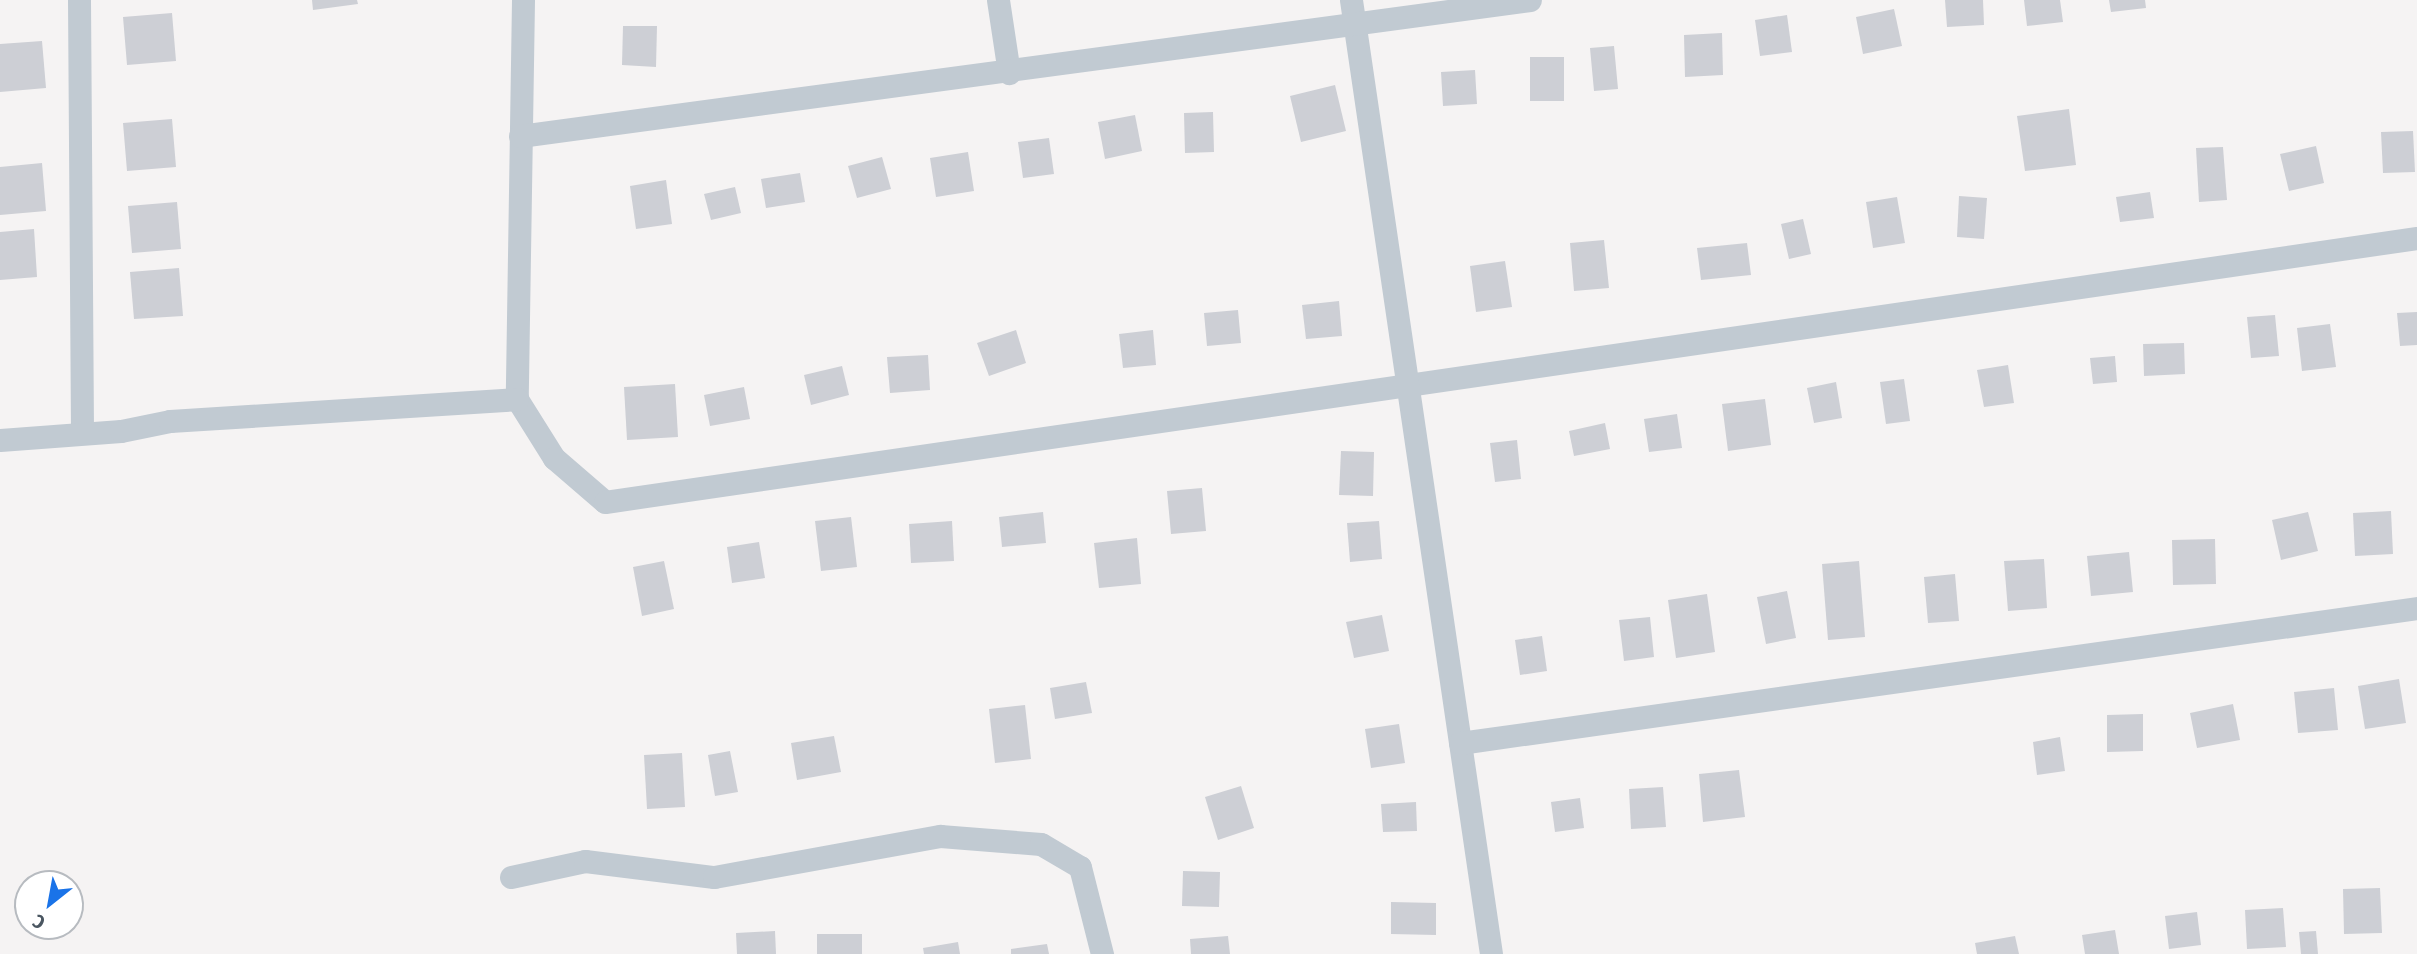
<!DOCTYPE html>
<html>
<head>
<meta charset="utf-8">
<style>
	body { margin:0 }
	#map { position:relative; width:2417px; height:954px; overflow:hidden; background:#f5f3f3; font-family:"Fira Sans Condensed",sans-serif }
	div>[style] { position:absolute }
	.building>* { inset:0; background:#cdcfd5 }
	.minor>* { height:23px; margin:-11.5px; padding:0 11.5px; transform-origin:11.5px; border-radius:11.5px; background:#c1cad2 }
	span { translate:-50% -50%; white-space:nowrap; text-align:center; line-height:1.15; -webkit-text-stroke:5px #fff; paint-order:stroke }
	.north { position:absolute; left:14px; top:870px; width:70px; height:70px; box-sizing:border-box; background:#fff; border:2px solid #b7bbc0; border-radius:50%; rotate:211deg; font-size:19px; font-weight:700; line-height:28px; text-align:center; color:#4a5661 }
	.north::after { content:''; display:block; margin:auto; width:24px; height:32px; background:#1a73e8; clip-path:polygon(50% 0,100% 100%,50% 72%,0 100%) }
</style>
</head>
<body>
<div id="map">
	<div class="building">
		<div style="clip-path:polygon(312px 0,357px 0,358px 4px,313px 10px)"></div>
		<div style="clip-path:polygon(1945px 0,1983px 0,1984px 25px,1947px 27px)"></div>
		<div style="clip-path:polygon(2024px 0,2060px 0,2063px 22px,2027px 26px)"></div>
		<div style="clip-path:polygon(2109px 0,2145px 0,2146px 8px,2111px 12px)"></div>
		<div style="clip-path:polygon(1894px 9px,1902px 46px,1863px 54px,1856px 17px)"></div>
		<div style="clip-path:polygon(172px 13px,176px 61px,127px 65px,123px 17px)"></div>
		<div style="clip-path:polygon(1787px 15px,1792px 52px,1760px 56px,1755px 20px)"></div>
		<div style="clip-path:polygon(623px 26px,657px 26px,656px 67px,622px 65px)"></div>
		<div style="clip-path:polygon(1722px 33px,1723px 75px,1685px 77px,1684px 35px)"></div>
		<div style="clip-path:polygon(42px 41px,46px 88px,0 92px,0 44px)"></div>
		<div style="clip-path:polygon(1614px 46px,1618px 89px,1594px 91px,1590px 48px)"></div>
		<div style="clip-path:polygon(1530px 57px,1564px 57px,1564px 101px,1530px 101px)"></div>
		<div style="clip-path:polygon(1475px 70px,1477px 104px,1443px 106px,1441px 72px)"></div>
		<div style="clip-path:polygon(1335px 85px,1346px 131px,1301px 142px,1290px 96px)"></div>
		<div style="clip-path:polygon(2069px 109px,2076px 165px,2025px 171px,2017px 116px)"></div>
		<div style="clip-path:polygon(1213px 112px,1214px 152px,1185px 153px,1184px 113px)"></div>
		<div style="clip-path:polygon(1135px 115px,1142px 151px,1105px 159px,1098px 122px)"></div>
		<div style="clip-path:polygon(172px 119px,176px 167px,127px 171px,123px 123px)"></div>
		<div style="clip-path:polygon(2413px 131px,2415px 172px,2383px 173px,2381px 132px)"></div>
		<div style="clip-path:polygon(1049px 138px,1054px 174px,1023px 178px,1018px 142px)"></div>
		<div style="clip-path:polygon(2316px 146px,2324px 183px,2289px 191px,2280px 154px)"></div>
		<div style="clip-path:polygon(2223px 147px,2227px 200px,2199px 202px,2196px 148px)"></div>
		<div style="clip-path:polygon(968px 152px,974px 191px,936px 197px,930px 158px)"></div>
		<div style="clip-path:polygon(882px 157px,891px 189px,857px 198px,848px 166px)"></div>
		<div style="clip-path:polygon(42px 163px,46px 211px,0 215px,0 167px)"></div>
		<div style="clip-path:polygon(800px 173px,805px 202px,766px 208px,761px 179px)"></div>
		<div style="clip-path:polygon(666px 180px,672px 224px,636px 229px,630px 186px)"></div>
		<div style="clip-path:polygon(735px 187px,741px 213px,711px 220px,704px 194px)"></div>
		<div style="clip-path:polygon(2150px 192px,2154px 218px,2120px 222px,2116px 197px)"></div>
		<div style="clip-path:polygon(1959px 196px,1987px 198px,1984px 239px,1957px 237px)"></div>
		<div style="clip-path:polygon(1897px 197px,1905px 243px,1873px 248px,1866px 202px)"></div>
		<div style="clip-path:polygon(177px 202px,181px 249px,132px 253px,128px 206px)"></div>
		<div style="clip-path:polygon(1803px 219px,1811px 254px,1789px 259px,1781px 224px)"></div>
		<div style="clip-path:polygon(34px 229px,37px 277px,0 280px,0 232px)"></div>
		<div style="clip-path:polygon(1604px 240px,1609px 288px,1574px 291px,1570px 243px)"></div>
		<div style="clip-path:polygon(1747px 243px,1751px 275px,1701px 280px,1697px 248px)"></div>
		<div style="clip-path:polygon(1505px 261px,1512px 307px,1476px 312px,1470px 266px)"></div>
		<div style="clip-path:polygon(179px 268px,183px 316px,134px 319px,130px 272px)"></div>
		<div style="clip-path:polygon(1339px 301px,1342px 336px,1306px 339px,1302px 305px)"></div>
		<div style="clip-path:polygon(1238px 310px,1241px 343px,1207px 346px,1204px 313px)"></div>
		<div style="clip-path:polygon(2417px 312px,2417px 345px,2400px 346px,2397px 313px)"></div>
		<div style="clip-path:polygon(2275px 315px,2279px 356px,2251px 358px,2247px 317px)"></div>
		<div style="clip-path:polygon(2330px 324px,2336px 367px,2302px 371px,2297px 328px)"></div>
		<div style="clip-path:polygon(1016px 330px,1026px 363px,989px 376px,977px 343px)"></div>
		<div style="clip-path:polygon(1153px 330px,1156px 365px,1123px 368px,1119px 334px)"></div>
		<div style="clip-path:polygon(2184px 343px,2185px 374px,2144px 376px,2143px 344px)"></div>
		<div style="clip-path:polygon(928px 355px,930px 390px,890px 393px,887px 357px)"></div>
		<div style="clip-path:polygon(2115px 356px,2117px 382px,2093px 384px,2090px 358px)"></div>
		<div style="clip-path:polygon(2008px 365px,2014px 403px,1984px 407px,1977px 370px)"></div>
		<div style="clip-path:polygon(842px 366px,849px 395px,811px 405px,804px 375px)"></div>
		<div style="clip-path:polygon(1904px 379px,1910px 421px,1886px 424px,1880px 382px)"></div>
		<div style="clip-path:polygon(1836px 382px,1842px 418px,1814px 423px,1807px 388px)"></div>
		<div style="clip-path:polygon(675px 384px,678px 437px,627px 440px,624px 387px)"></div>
		<div style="clip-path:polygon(744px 387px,750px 419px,710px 426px,704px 395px)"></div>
		<div style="clip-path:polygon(1765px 399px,1771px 445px,1728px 451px,1722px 404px)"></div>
		<div style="clip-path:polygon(1677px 414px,1682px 448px,1649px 452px,1644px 419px)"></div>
		<div style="clip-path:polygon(1605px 423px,1610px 449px,1574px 456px,1569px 431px)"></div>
		<div style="clip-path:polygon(1517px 440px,1521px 479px,1495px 482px,1490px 443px)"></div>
		<div style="clip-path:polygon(1341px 451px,1374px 452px,1373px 496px,1339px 495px)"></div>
		<div style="clip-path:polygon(1202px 488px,1206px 531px,1171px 534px,1167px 491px)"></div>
		<div style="clip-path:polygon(2391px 511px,2393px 554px,2355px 556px,2353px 513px)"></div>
		<div style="clip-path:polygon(1043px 512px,1046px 543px,1002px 547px,999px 517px)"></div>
		<div style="clip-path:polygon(2308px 512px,2318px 551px,2281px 560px,2272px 520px)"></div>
		<div style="clip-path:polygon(851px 517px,857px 567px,821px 571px,815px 521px)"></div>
		<div style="clip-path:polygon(952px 521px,954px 561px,911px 563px,909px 524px)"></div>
		<div style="clip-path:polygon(1379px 521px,1382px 559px,1350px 562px,1347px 523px)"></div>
		<div style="clip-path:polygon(1137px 538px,1141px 584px,1099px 588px,1094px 543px)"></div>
		<div style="clip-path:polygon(2215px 539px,2216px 584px,2173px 585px,2172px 540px)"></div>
		<div style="clip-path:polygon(759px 542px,765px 578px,732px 583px,727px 547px)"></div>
		<div style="clip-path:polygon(2129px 552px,2133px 592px,2091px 596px,2087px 556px)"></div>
		<div style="clip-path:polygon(2044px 559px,2047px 608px,2008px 611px,2004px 561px)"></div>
		<div style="clip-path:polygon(664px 561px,674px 609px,642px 616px,633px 567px)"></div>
		<div style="clip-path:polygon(1859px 561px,1865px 637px,1828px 640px,1822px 564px)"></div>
		<div style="clip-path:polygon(1955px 574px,1959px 621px,1928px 623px,1924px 577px)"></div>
		<div style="clip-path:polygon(1787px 591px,1796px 638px,1766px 644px,1757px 597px)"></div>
		<div style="clip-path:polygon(1707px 594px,1715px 652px,1676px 658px,1668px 600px)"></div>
		<div style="clip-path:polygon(1382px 615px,1389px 651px,1354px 658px,1346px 622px)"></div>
		<div style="clip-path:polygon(1650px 617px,1654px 657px,1624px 661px,1619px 620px)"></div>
		<div style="clip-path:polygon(1542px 636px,1547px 671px,1520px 675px,1515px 640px)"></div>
		<div style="clip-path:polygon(2399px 679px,2406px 723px,2365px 729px,2358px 686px)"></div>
		<div style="clip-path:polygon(1086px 682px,1092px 713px,1055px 719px,1050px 688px)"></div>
		<div style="clip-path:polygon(2334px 688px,2338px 730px,2298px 733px,2294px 692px)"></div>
		<div style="clip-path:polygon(2233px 704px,2240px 740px,2197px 748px,2190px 713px)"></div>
		<div style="clip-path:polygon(1025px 705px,1031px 759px,995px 763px,989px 709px)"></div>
		<div style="clip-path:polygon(2143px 714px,2143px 751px,2107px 752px,2107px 715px)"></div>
		<div style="clip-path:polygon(1399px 724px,1405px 763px,1371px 768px,1365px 729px)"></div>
		<div style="clip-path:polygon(834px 736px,841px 772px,797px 780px,791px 743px)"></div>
		<div style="clip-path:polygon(2060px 737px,2065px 771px,2037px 775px,2033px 742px)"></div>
		<div style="clip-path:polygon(730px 751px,738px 792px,715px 796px,708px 755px)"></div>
		<div style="clip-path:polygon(682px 753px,685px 807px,647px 809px,644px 755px)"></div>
		<div style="clip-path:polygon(1739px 770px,1745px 817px,1703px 822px,1699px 774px)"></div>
		<div style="clip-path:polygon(1241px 786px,1254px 828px,1218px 840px,1205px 797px)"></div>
		<div style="clip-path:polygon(1663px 787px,1666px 827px,1631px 829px,1629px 789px)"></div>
		<div style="clip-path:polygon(1580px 798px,1584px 828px,1555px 832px,1551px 802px)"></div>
		<div style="clip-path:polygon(1416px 802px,1417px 831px,1383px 832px,1381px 804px)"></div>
		<div style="clip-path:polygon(1183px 871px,1220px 872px,1219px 907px,1182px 906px)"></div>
		<div style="clip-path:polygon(2380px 888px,2382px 933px,2344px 934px,2343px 889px)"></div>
		<div style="clip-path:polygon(1391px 902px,1436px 903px,1436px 935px,1391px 934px)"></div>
		<div style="clip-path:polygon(2283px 908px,2286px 947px,2247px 949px,2245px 910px)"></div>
		<div style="clip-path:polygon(2197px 912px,2201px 945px,2169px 949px,2165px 916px)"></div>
		<div style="clip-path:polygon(2115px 930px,2119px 954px,2085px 954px,2082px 935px)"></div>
		<div style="clip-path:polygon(775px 931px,776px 954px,737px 954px,736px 933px)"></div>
		<div style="clip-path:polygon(2316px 931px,2318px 954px,2301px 954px,2299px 932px)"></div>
		<div style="clip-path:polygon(817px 934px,862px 934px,862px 954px,817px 954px)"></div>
		<div style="clip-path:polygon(1228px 936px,1230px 954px,1191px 954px,1190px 939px)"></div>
		<div style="clip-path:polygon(2015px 936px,2019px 954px,1977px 954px,1975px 943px)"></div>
		<div style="clip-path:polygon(958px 942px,960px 954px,924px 954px,923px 948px)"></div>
		<div style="clip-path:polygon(1047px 944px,1049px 954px,1011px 954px,1011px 949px)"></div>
	</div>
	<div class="minor">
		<div style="left:79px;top:0;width:432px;rotate:89.6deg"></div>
		<div style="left:523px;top:0;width:399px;rotate:90.9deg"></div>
		<div style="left:517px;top:399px;width:70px;rotate:57.9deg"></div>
		<div style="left:554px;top:458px;width:67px;rotate:40.8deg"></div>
		<div style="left:605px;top:502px;width:1831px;rotate:-8.29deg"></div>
		<div style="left:998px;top:0;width:74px;rotate:81.4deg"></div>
		<div style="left:1351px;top:0;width:964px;rotate:81.65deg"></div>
		<div style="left:520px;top:136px;width:1019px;rotate:-7.67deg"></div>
		<div style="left:0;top:440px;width:121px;rotate:-4.3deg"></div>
		<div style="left:121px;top:431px;width:50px;rotate:-11.5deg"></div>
		<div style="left:170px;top:421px;width:348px;rotate:-3.6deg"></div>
		<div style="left:1460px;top:743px;width:966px;rotate:-8.03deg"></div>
		<div style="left:511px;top:877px;width:76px;rotate:-12.2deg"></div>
		<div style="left:585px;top:861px;width:130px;rotate:7.1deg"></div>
		<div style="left:714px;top:877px;width:230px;rotate:-10.3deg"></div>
		<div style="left:940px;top:836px;width:101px;rotate:4.5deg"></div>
		<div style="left:1041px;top:844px;width:45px;rotate:30.5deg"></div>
		<div style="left:1080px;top:867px;width:90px;rotate:75.8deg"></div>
	</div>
	<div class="north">С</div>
</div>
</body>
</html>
